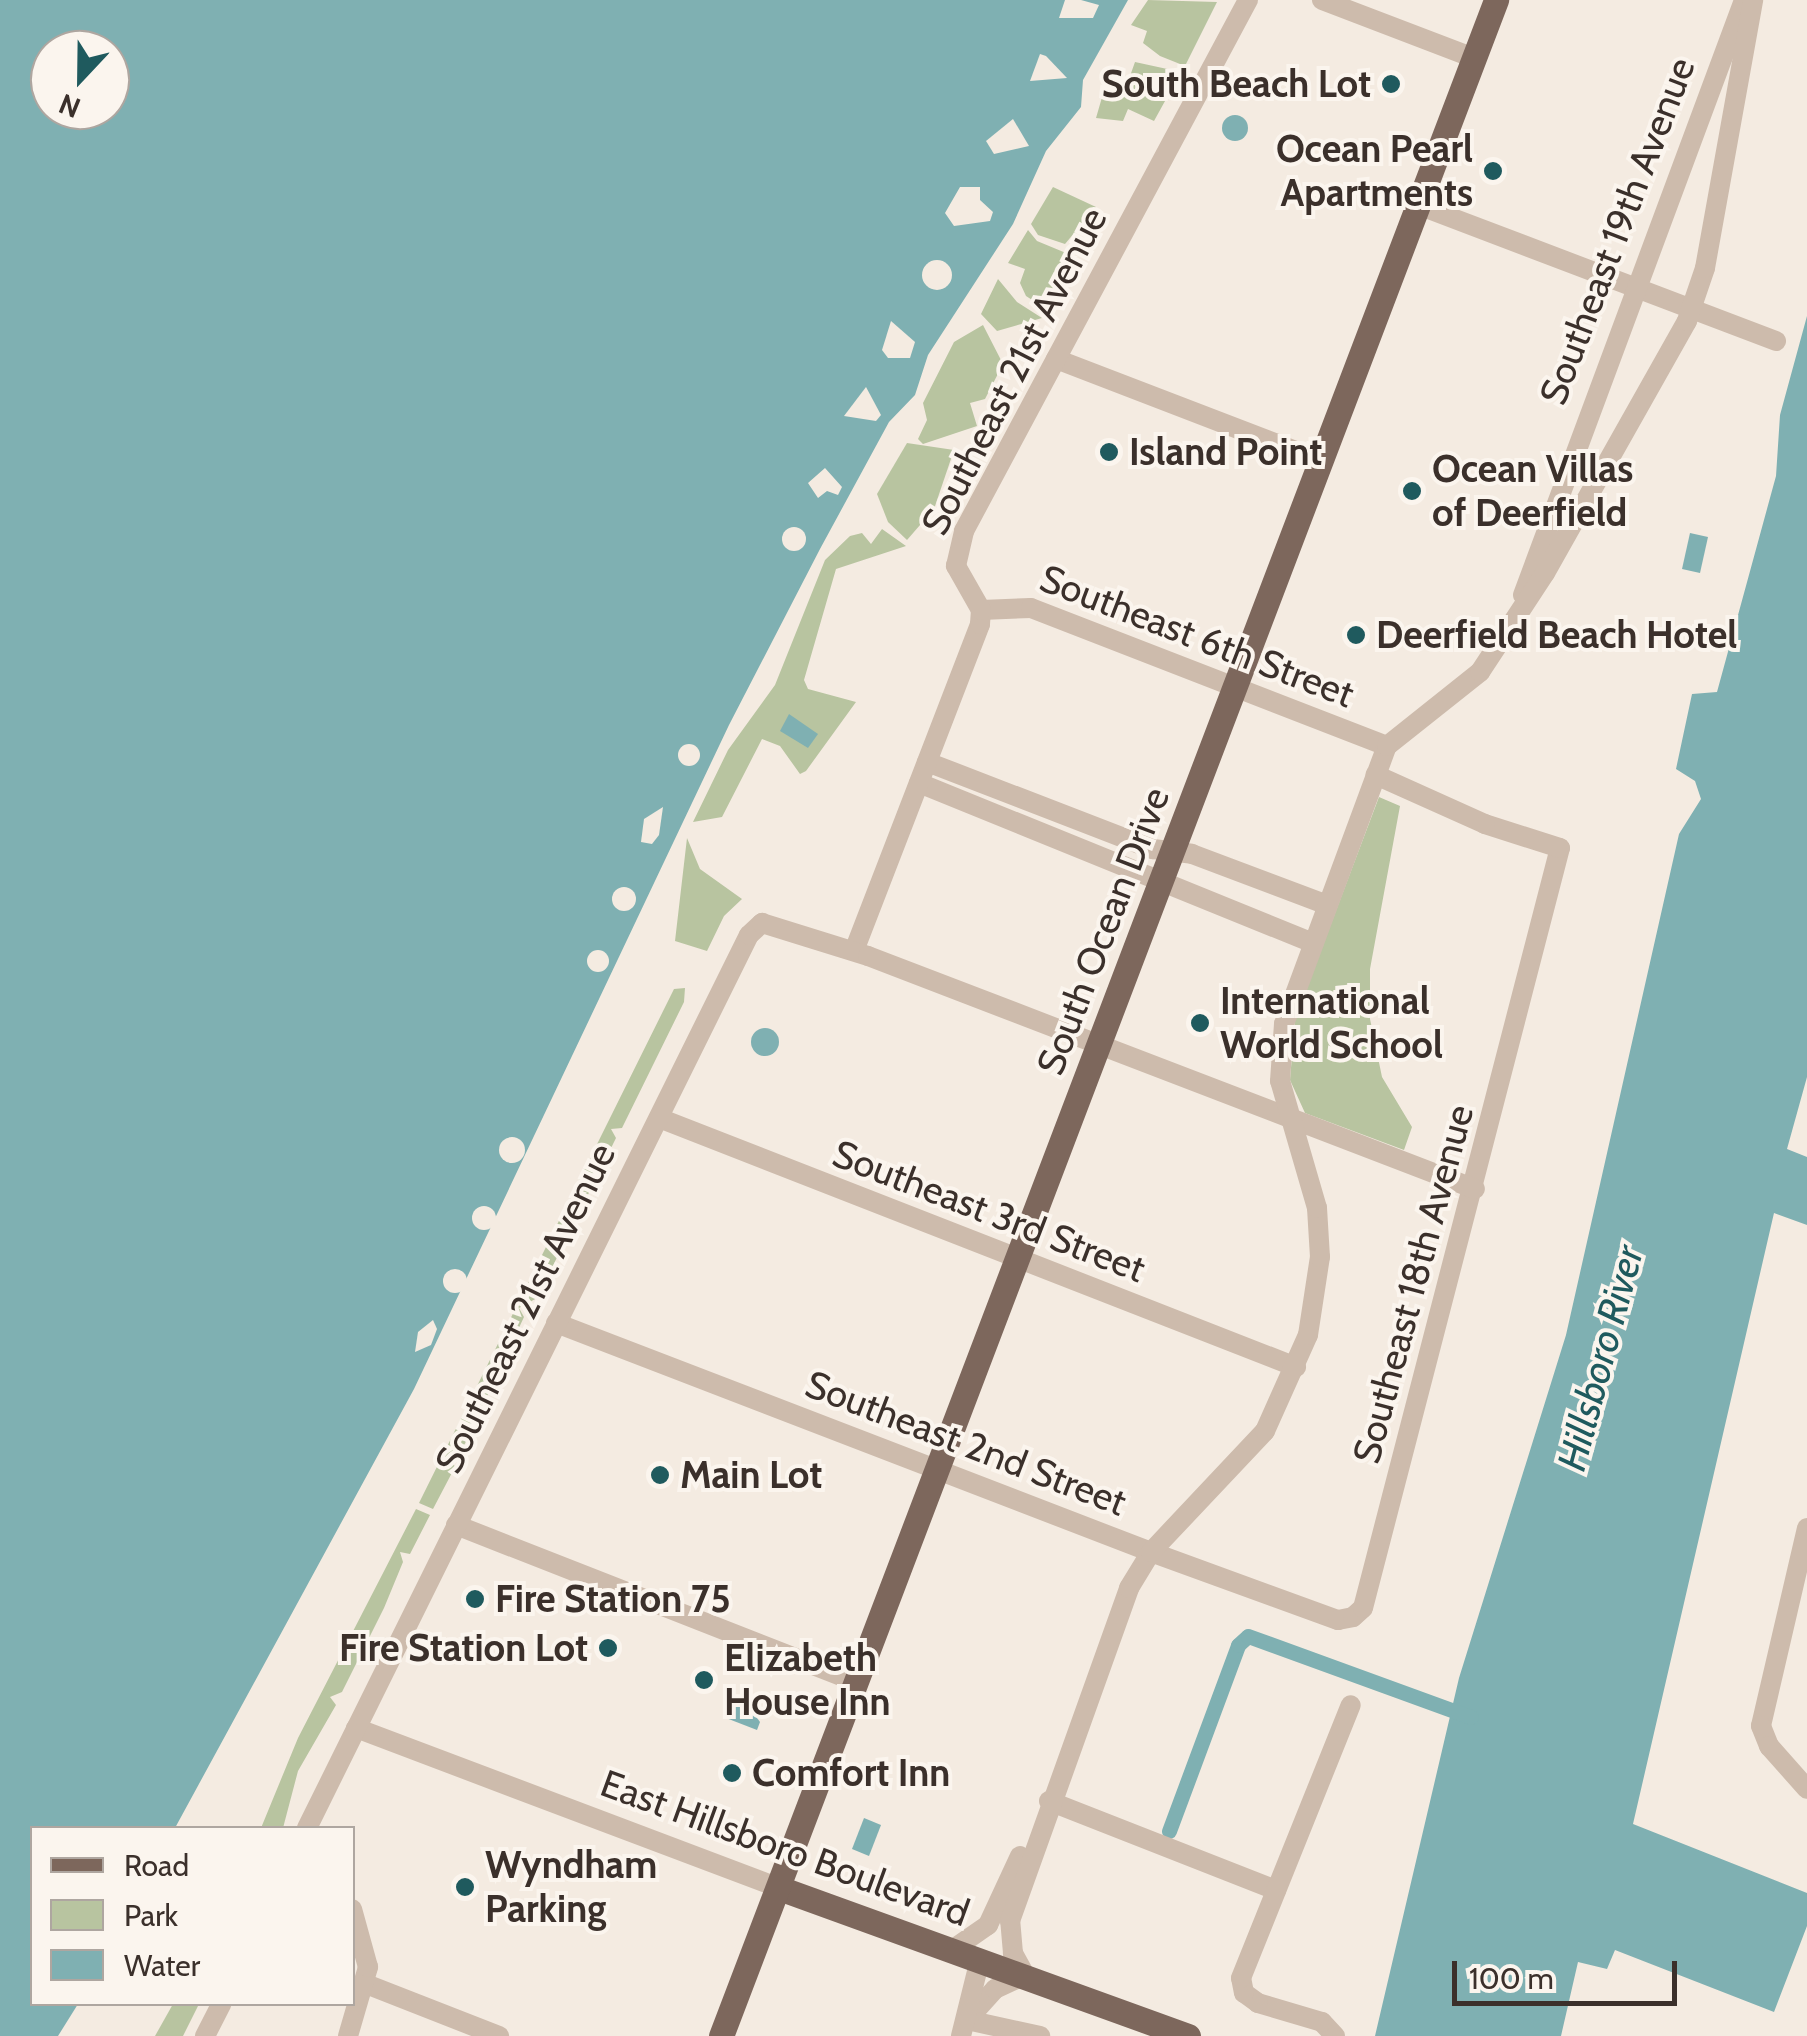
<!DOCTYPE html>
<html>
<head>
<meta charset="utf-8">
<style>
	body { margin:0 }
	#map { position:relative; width:1807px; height:2036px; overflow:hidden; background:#f4ebe1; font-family:Cabin,sans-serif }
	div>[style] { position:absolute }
	.green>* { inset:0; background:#b8c4a0 }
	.water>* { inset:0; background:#7fb0b2 }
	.round { border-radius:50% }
	.pier>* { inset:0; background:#f4ebe1 }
	.canal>* { height:15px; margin:-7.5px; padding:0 7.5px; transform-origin:7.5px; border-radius:7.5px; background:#7fb0b2 }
	.minor>* { height:20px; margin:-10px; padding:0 10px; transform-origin:10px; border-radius:10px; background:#cdbbac }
	.major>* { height:25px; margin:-12.5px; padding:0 12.5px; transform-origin:12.5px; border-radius:12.5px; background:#7d675c }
	.dots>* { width:28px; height:28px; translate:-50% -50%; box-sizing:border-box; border:5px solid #fbf5ee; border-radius:50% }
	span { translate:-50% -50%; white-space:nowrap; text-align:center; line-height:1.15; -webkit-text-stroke:8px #fbf5ee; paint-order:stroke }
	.poi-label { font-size:38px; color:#3b302b; font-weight:700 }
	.right { translate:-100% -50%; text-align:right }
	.left { translate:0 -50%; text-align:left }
	.street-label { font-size:38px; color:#3b302b }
	.water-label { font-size:40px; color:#1f5a5e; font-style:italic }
	.legend { position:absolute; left:30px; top:1826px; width:325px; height:180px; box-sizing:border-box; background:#fbf5ee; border:2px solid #aea6a0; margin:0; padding:12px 18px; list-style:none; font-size:30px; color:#3b302b }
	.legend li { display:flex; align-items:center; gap:20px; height:50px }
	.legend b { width:50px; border:2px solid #aea6a0 }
	.north { position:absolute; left:30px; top:30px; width:100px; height:100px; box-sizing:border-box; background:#fbf5ee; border:2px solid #aea6a0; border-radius:50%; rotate:202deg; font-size:28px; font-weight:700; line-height:40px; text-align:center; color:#3b302b }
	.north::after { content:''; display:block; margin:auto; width:35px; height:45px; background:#1f5a5e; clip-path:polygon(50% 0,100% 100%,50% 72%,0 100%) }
	.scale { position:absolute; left:1452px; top:1961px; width:225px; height:45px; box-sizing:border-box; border:5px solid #3b302b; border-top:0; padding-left:12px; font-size:30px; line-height:35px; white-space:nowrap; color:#3b302b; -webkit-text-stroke:8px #fbf5ee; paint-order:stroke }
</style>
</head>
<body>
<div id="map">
	<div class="green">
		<div style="clip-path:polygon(1148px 0,1217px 2px,1185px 66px,1160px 56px,1143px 43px,1147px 31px,1131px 25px)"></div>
		<div style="clip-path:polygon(1135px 62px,1181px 72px,1154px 121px,1128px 109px,1123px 121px,1096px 118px,1105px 87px,1125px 90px)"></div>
		<div style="clip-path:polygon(1053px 187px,1096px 207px,1065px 244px,1038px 235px,1031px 224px)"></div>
		<div style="clip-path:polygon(1028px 230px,1037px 241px,1066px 253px,1055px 275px,1059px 298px,1049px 311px,1026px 296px,1020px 283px,1025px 269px,1008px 263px)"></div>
		<div style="clip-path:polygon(998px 279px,1017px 302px,1042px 318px,997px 331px,981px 314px)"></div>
		<div style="clip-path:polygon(983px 325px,1003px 364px,985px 399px,970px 403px,977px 426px,923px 444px,918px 439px,927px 420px,923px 403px,954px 342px)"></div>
		<div style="clip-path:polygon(907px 443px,954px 450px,934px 509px,907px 540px,888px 522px,877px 494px)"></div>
		<div style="clip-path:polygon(882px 529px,906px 546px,836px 569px,804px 680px,808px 689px,856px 702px,806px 771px,800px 774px,780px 746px,762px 739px,722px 817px,693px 822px,728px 750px,775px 685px,825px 560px,850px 536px,862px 533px,871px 544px)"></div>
		<div style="clip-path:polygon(1379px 797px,1400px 806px,1370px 969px,1370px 1019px,1382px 1077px,1412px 1127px,1404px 1150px,1305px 1113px,1290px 1080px,1295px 1019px)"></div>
		<div style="clip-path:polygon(687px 838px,700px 869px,742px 899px,724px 916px,707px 951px,675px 941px)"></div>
		<div style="clip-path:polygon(685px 988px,684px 1002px,622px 1128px,611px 1129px,616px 1138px,537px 1298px,519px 1308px,524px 1317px,461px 1452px,449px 1454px,455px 1467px,433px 1509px,419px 1503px,674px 989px)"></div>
		<div style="clip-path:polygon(416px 1509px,430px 1515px,410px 1554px,400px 1552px,403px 1562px,384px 1608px,342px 1692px,330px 1697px,336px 1705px,298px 1771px,283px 1828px,261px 1828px,298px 1738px)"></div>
		<div style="clip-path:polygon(173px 2004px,199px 2004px,183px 2036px,155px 2036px)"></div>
	</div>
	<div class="water">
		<div style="clip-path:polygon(evenodd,0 0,1128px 0,1083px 80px,1081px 107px,1046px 151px,1013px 224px,928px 355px,915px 395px,889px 422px,820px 549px,729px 725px,414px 1389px,175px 1828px,32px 1828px,32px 2004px,78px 2004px,58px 2036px,0 2036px,0 0,50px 50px,110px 50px,110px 110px,50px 110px,50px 50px)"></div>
		<div class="round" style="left:1222px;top:115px;width:26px;height:26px"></div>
		<div style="clip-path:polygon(1807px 316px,1807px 1077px,1787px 1149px,1807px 1157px,1807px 1225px,1774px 1213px,1633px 1824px,1807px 1893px,1807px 1926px,1774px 2012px,1615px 1950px,1607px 1969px,1578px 1962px,1561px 2036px,1375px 2036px,1459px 1678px,1566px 1335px,1679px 834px,1701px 799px,1695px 781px,1676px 769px,1692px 694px,1717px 692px,1776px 476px,1780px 415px)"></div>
		<div style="clip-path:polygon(1690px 533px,1708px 537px,1700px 573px,1682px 569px)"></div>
		<div style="clip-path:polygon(789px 714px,818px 734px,808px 748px,780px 731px)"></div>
		<div class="round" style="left:751px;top:1028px;width:28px;height:28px"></div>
		<div style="clip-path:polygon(732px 1703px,752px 1711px,760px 1722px,757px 1730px,726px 1718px)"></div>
		<div style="clip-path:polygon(864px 1818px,881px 1825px,869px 1856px,852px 1849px)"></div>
	</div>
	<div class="pier">
		<div style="clip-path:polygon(1065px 0,1081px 0,1099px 5px,1093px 18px,1059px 18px)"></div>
		<div style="clip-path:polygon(1040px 54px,1046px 56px,1067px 78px,1030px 81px)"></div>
		<div style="clip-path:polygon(1013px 119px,1029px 146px,994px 154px,986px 141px)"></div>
		<div style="clip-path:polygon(960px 187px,980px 187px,980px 200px,993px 212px,990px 221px,954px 226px,945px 213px)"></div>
		<div class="round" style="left:922px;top:260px;width:30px;height:30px"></div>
		<div style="clip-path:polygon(891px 321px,915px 342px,910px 358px,888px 358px,882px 350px)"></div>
		<div style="clip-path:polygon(866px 387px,881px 415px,876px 421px,844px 416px)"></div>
		<div style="clip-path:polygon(825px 468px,842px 487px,838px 495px,827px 491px,818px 498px,808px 483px)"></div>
		<div class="round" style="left:782px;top:527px;width:24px;height:24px"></div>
		<div class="round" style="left:678px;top:744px;width:22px;height:22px"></div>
		<div style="clip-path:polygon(663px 807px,659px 835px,652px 844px,641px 842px,644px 819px)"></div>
		<div class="round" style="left:612px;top:887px;width:24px;height:24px"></div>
		<div class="round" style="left:587px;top:950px;width:22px;height:22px"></div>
		<div class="round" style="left:499px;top:1137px;width:26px;height:26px"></div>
		<div class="round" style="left:472px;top:1206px;width:24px;height:24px"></div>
		<div class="round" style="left:443px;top:1269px;width:24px;height:24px"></div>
		<div style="clip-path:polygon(433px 1320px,437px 1329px,431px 1345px,415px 1352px,418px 1332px)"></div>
	</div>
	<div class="canal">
		<div style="left:1169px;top:1831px;width:198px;rotate:-69.6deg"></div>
		<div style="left:1238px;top:1645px;width:13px;rotate:-42deg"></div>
		<div style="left:1248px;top:1636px;width:237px;rotate:20deg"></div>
	</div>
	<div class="minor">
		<div style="left:1322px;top:0;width:163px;rotate:20.9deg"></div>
		<div style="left:1418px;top:205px;width:383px;rotate:20.8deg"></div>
		<div style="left:1056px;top:359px;width:285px;rotate:21deg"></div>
		<div style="left:1523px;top:595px;width:635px;rotate:-69.62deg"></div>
		<div style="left:981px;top:610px;width:50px;rotate:-2.3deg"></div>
		<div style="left:1031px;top:608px;width:382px;rotate:21.2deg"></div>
		<div style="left:927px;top:762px;width:242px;rotate:21.1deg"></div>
		<div style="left:1153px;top:849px;width:39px;rotate:7deg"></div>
		<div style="left:1192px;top:854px;width:145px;rotate:20.6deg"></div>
		<div style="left:919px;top:783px;width:426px;rotate:22.1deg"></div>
		<div style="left:854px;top:951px;width:350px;rotate:-68.9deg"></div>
		<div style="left:980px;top:624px;width:14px;rotate:-86deg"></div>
		<div style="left:981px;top:610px;width:51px;rotate:-119.6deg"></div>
		<div style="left:956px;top:566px;width:36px;rotate:-77deg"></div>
		<div style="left:964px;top:531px;width:602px;rotate:-61.86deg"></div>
		<div style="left:659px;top:1118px;width:684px;rotate:21.35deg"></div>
		<div style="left:556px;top:1323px;width:638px;rotate:21.05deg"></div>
		<div style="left:1151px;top:1552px;width:199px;rotate:20deg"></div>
		<div style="left:1338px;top:1620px;width:15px;rotate:-11deg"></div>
		<div style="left:1353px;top:1617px;width:13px;rotate:-42deg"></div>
		<div style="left:1363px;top:1608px;width:785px;rotate:-75.47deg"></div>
		<div style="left:1560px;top:848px;width:79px;rotate:-162.3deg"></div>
		<div style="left:1485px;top:824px;width:120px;rotate:-155.8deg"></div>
		<div style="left:456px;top:1525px;width:428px;rotate:21.4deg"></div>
		<div style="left:1807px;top:1528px;width:203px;rotate:103.1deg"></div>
		<div style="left:1761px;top:1726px;width:22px;rotate:68deg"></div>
		<div style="left:1769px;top:1746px;width:57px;rotate:48.5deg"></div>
		<div style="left:356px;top:1728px;width:452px;rotate:20.7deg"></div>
		<div style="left:1049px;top:1801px;width:244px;rotate:21.4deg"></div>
		<div style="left:307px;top:1828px;width:996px;rotate:-63.67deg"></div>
		<div style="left:749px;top:935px;width:18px;rotate:-43deg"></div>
		<div style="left:762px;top:923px;width:111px;rotate:17.3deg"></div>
		<div style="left:868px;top:956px;width:650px;rotate:21deg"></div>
		<div style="left:952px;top:1950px;width:44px;rotate:-34.8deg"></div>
		<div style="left:988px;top:1925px;width:76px;rotate:-65.1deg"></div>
		<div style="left:366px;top:1984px;width:143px;rotate:21.4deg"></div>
		<div style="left:967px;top:2020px;width:42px;rotate:-47.9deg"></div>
		<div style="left:995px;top:1989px;width:33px;rotate:-25deg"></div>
		<div style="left:1025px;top:1975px;width:25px;rotate:-119deg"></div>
		<div style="left:1013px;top:1953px;width:32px;rotate:-95deg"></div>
		<div style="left:1010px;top:1921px;width:354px;rotate:-70.3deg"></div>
		<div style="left:1129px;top:1588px;width:42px;rotate:-58.6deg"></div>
		<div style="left:1151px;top:1552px;width:166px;rotate:-46.7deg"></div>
		<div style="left:1265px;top:1431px;width:105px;rotate:-65.9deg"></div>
		<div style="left:1308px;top:1335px;width:79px;rotate:-81.3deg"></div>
		<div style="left:1320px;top:1257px;width:49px;rotate:-93.5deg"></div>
		<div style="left:1317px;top:1208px;width:132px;rotate:-106.2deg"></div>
		<div style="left:1280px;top:1081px;width:57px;rotate:-86deg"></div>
		<div style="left:1284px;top:1024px;width:296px;rotate:-69.7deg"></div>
		<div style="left:1387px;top:746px;width:119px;rotate:-38.5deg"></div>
		<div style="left:1480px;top:672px;width:118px;rotate:-56.7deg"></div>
		<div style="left:1545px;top:573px;width:289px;rotate:-60.6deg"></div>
		<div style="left:1687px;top:321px;width:56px;rotate:-71.2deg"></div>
		<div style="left:1705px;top:268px;width:272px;rotate:-79.8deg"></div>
		<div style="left:967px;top:2020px;width:75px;rotate:12.4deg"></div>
		<div style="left:205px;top:2036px;width:36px;rotate:-63deg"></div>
		<div style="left:348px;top:2036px;width:72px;rotate:-73.8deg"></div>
		<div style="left:368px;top:1967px;width:60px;rotate:-105.4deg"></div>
		<div style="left:961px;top:2036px;width:79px;rotate:-76.1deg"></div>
		<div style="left:1335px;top:2036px;width:19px;rotate:-133deg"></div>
		<div style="left:1322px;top:2022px;width:67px;rotate:-163.5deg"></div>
		<div style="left:1258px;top:2003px;width:17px;rotate:-144deg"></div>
		<div style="left:1244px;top:1993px;width:15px;rotate:-101deg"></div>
		<div style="left:1241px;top:1978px;width:294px;rotate:-68.1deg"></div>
	</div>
	<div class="major">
		<div style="left:779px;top:1888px;width:435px;rotate:19.9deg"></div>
		<div style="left:721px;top:2036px;width:2179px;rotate:-69.16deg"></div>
	</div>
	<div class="dots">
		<div style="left:1391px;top:84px;background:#1f5a5e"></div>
		<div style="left:1493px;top:171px;background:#1f5a5e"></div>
		<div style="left:1109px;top:452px;background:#1f5a5e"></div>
		<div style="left:1412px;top:491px;background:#1f5a5e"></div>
		<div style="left:1356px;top:635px;background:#1f5a5e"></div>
		<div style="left:1200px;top:1023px;background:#1f5a5e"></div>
		<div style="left:660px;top:1475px;background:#1f5a5e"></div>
		<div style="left:475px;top:1599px;background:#1f5a5e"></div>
		<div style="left:608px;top:1648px;background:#1f5a5e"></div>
		<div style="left:704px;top:1680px;background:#1f5a5e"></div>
		<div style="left:732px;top:1773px;background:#1f5a5e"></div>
		<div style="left:465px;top:1887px;background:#1f5a5e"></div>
	</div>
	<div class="poi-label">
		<span class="right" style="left:1371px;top:84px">South Beach Lot</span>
		<span class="right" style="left:1473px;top:171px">Ocean Pearl<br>Apartments</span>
		<span class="left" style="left:1129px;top:452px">Island Point</span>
		<span class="left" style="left:1432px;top:491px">Ocean Villas<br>of Deerfield</span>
		<span class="left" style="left:1376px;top:635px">Deerfield Beach Hotel</span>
		<span class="left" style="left:1220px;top:1023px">International<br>World School</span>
		<span class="left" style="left:680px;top:1475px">Main Lot</span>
		<span class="left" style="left:495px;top:1599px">Fire Station 75</span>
		<span class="right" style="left:588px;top:1648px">Fire Station Lot</span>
		<span class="left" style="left:724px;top:1680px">Elizabeth<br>House Inn</span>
		<span class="left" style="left:752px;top:1773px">Comfort Inn</span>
		<span class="left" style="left:485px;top:1887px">Wyndham<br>Parking</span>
	</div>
	<div class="street-label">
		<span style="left:1617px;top:231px;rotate:-69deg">Southeast 19th Avenue</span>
		<span style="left:1014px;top:371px;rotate:-63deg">Southeast 21st Avenue</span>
		<span style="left:1197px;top:636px;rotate:21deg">Southeast 6th Street</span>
		<span style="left:1103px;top:931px;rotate:-69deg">South Ocean Drive</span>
		<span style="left:989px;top:1211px;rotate:21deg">Southeast 3rd Street</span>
		<span style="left:1413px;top:1284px;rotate:-75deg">Southeast 18th Avenue</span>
		<span style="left:525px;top:1308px;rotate:-64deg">Southeast 21st Avenue</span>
		<span style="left:966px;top:1443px;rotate:21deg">Southeast 2nd Street</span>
		<span style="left:785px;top:1848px;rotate:20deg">East Hillsboro Boulevard</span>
	</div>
	<div class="water-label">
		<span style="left:1600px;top:1358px;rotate:-75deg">Hillsboro River</span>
	</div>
	<ul class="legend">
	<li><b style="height:12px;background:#7d675c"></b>Road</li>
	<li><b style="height:28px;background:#b8c4a0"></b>Park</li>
	<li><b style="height:28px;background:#7fb0b2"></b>Water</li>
	</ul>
	<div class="north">N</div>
	<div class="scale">100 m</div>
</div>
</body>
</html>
